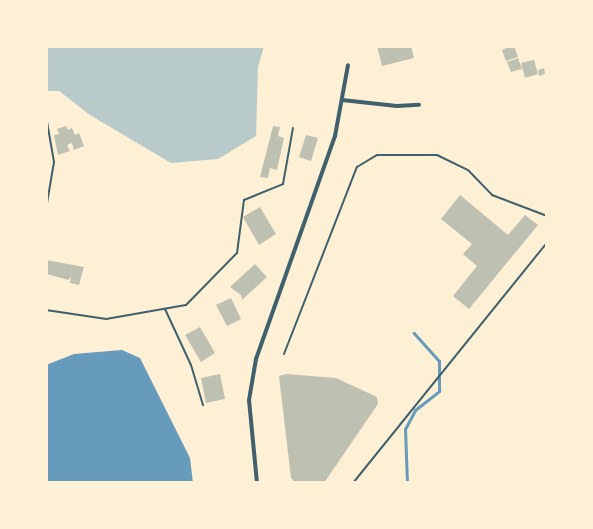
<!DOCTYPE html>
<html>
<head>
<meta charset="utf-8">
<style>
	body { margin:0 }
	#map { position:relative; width:593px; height:529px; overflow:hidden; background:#fdf0d5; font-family:"Sofia Sans Condensed",sans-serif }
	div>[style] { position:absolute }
	.green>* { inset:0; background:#b9caca }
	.water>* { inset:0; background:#669bbc }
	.stream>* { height:3px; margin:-1.5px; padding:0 1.5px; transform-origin:1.5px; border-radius:1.5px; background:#669bbc }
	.building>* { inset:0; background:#bec0b2 }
	.service>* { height:2px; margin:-1px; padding:0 1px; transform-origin:1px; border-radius:1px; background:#3f606c }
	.minor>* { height:4px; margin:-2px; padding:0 2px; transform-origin:2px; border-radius:2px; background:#3f606c }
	span { translate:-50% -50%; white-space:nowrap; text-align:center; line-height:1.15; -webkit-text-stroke:4px #fdf0d5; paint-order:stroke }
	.frame { position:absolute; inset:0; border:48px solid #fdf0d5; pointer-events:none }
</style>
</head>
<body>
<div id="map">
	<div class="green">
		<div style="clip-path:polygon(46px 46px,264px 46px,258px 67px,256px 136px,218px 159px,171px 163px,90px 115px,59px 91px,46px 91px)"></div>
	</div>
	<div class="water">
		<div style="clip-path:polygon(122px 350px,140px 358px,190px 458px,193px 483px,46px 483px,46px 365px,74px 354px)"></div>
	</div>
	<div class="stream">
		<div style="left:407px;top:483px;width:54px;rotate:-92.1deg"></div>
		<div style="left:405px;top:429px;width:21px;rotate:-62deg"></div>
		<div style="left:415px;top:410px;width:31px;rotate:-38deg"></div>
		<div style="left:439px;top:391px;width:30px;rotate:-90deg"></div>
		<div style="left:439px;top:361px;width:38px;rotate:-132deg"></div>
	</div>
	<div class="building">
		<div style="clip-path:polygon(377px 46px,411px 46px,414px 58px,382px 66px)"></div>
		<div style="clip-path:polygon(511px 46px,514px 46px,518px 57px,506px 61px,502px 50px)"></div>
		<div style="clip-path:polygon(518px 58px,522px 69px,511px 72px,507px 62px)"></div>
		<div style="clip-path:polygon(534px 60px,538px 74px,525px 78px,521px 63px)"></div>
		<div style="clip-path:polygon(544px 68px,545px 74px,539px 76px,538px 70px)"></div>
		<div style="clip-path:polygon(66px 126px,68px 130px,72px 128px,75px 135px,79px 133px,84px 146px,74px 150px,72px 143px,67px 145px,70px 151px,58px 155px,54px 135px,59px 134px,57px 129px)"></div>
		<div style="clip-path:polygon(273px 126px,280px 127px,278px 136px,284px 138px,277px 170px,270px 168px,268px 178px,260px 177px)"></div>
		<div style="clip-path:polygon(306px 135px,318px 138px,311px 161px,299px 157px)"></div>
		<div style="clip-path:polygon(460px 195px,508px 235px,525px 215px,538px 225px,469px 309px,453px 296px,477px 266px,463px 254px,472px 244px,441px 219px)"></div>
		<div style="clip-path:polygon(260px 207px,276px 234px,259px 245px,243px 217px)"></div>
		<div style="clip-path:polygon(46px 260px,84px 267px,79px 285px,70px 283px,71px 277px,68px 280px,47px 274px)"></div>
		<div style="clip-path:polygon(255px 264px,267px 277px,242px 300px,241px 295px,230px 287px)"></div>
		<div style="clip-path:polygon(231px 298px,241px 319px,227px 326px,216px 305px)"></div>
		<div style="clip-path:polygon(200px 327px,215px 353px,201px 362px,185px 335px)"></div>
		<div style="clip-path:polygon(220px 374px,225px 399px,206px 403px,201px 378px)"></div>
		<div style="clip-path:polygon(286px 374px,336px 378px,377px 397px,378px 404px,324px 483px,295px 483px,291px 478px,279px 376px)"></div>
	</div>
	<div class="service">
		<div style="left:46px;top:116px;width:47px;rotate:80.1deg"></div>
		<div style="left:54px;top:162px;width:48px;rotate:99.7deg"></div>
		<div style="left:165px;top:309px;width:62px;rotate:65.1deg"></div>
		<div style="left:191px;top:365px;width:42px;rotate:73.3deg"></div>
		<div style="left:46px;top:310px;width:61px;rotate:8.5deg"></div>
		<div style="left:106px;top:319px;width:81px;rotate:-9.9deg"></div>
		<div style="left:186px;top:305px;width:73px;rotate:-45.6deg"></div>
		<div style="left:237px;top:253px;width:53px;rotate:-82.5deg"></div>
		<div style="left:244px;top:200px;width:42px;rotate:-22.3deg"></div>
		<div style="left:283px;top:184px;width:57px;rotate:-79.9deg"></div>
		<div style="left:284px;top:354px;width:201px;rotate:-68.7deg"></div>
		<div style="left:357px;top:167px;width:23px;rotate:-31deg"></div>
		<div style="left:377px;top:155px;width:60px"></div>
		<div style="left:437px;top:155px;width:34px;rotate:26deg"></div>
		<div style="left:468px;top:170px;width:35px;rotate:46deg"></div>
		<div style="left:492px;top:195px;width:59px;rotate:20.9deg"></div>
		<div style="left:353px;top:483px;width:309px;rotate:-51.1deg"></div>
	</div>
	<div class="minor">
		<div style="left:342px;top:100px;width:55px;rotate:6.2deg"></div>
		<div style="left:397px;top:106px;width:22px;rotate:-3deg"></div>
		<div style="left:257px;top:483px;width:83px;rotate:-95.5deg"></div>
		<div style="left:249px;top:400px;width:42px;rotate:-80.3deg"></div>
		<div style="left:256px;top:359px;width:237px;rotate:-70.5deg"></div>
		<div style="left:335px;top:136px;width:72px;rotate:-79.6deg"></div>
	</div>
	<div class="frame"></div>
</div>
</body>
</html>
